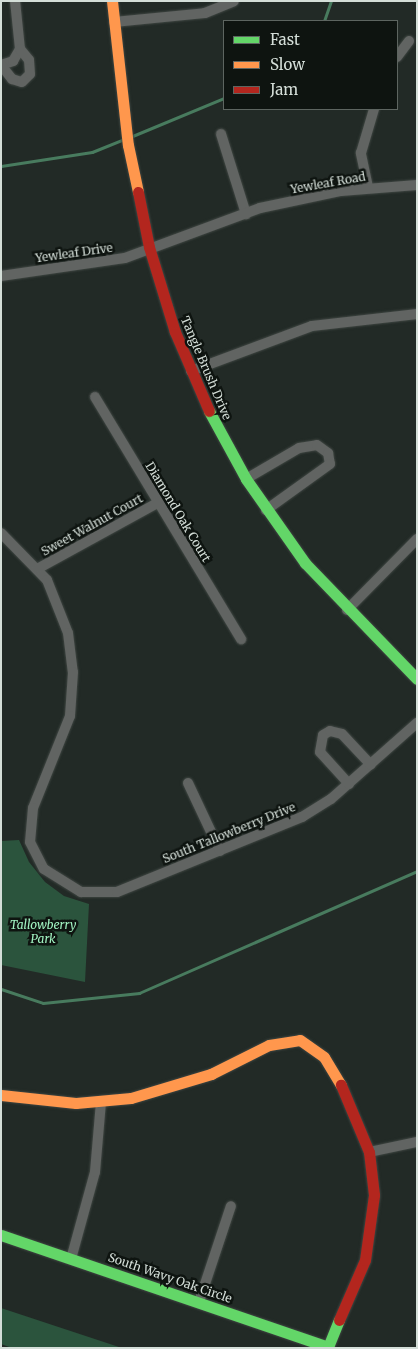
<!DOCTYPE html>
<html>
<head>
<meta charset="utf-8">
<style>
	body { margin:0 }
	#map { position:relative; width:418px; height:1349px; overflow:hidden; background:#222a26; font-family:Merriweather,serif }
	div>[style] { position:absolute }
	.green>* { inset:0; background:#2b543d }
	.stream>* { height:3px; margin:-1.5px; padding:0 1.5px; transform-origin:1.5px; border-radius:1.5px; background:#487b5e }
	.roads { filter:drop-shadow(0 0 1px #3f4642) drop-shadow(0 0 1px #3f4642) }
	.street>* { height:10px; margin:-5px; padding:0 5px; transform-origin:5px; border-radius:5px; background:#616462 }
	.fast>* { height:11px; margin:-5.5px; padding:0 5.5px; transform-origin:5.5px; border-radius:5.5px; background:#63d668 }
	.slow>* { height:11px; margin:-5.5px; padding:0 5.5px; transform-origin:5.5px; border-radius:5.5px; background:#ff974d }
	.jam>* { height:11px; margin:-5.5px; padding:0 5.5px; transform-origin:5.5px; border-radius:5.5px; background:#b3261e }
	span { translate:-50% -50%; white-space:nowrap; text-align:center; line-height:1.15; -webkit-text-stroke:5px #0e1410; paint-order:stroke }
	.street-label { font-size:12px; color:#d4ded8 }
	.park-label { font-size:12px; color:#a2f5c3; font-style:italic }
	.frame { position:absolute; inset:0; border:2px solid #d4ded8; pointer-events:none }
	.legend { position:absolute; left:223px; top:20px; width:175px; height:90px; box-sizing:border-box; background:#0e1410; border:1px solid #5d6560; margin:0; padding:6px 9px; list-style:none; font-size:15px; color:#d4ded8 }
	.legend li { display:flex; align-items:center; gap:10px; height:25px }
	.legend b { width:25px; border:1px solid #5d6560 }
</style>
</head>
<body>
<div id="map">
	<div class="green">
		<div style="clip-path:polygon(19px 840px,29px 862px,45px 882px,64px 896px,89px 904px,85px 982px,1px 965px,1px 841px)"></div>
		<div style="clip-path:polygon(1px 1308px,122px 1348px,12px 1348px,1px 1344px)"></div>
	</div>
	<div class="stream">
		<div style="left:324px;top:21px;width:21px;rotate:-71deg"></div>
		<div style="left:130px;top:137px;width:102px;rotate:-22.5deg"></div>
		<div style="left:1px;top:166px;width:92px;rotate:-8.7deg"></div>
		<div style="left:92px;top:152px;width:35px;rotate:-22deg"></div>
		<div style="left:1px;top:989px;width:44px;rotate:18.4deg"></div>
		<div style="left:43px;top:1003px;width:97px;rotate:-5.9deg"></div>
		<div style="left:139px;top:993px;width:304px;rotate:-23.7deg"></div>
	</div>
	<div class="roads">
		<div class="street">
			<div style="left:114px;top:22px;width:91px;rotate:-5.6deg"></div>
			<div style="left:205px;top:13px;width:31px;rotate:-22deg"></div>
			<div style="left:397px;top:57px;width:20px;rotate:-53deg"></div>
			<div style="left:1px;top:65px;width:13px;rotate:-18deg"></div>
			<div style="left:13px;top:61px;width:14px;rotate:-60deg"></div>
			<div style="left:20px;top:49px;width:48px;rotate:-95.9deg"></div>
			<div style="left:1px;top:65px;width:18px;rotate:52deg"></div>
			<div style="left:12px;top:79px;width:10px;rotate:17deg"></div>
			<div style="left:22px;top:82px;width:11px;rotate:-45deg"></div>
			<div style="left:30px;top:74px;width:14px;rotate:-94deg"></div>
			<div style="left:29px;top:60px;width:14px;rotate:-129deg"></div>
			<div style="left:221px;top:134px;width:84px;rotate:72.6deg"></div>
			<div style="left:368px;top:187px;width:35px;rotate:-102deg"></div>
			<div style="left:361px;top:153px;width:46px;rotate:-73.5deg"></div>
			<div style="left:1px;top:276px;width:125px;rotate:-8.3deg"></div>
			<div style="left:125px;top:258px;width:144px;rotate:-20.3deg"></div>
			<div style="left:260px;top:208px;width:83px;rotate:-11.9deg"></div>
			<div style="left:341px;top:191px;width:76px;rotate:-4.5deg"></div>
			<div style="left:191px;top:371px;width:129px;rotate:-20.4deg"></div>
			<div style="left:312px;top:326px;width:106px;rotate:-6.5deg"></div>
			<div style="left:95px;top:397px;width:283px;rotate:58.9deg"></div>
			<div style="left:246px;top:479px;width:61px;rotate:-30.3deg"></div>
			<div style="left:299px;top:448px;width:18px;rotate:-9deg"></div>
			<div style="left:317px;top:445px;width:14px;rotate:36deg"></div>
			<div style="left:328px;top:453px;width:11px;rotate:80deg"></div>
			<div style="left:330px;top:464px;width:79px;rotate:144.3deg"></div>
			<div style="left:1px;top:533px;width:66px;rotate:45.6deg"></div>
			<div style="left:47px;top:580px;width:57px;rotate:68.4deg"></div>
			<div style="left:68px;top:633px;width:39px;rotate:83deg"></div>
			<div style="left:73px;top:672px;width:44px;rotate:93.9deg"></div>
			<div style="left:70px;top:716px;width:99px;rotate:111.9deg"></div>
			<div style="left:33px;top:808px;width:34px;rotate:95deg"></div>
			<div style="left:30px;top:842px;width:30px;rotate:63deg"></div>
			<div style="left:44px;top:869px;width:44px;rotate:31.9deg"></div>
			<div style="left:81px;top:892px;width:36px"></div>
			<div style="left:117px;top:892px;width:200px;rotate:-22.1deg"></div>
			<div style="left:302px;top:817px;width:34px;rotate:-32deg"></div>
			<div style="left:331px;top:799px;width:115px;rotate:-41.5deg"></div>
			<div style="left:39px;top:568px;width:135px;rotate:-28.8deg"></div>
			<div style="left:347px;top:610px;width:100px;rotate:-45.4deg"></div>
			<div style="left:188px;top:783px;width:75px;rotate:64.8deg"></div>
			<div style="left:349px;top:784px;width:43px;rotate:-132.2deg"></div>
			<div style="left:320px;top:752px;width:17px;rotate:-80deg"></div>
			<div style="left:323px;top:735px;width:8px;rotate:-30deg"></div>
			<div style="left:330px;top:731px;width:12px;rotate:14deg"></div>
			<div style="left:342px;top:734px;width:42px;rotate:46.9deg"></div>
			<div style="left:369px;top:1152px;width:49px;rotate:-11.8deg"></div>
			<div style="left:71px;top:1259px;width:90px;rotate:-74.6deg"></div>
			<div style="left:95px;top:1172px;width:70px;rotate:-85.1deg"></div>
			<div style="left:199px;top:1302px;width:101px;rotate:-71.6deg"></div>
		</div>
		<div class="fast">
			<div style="left:209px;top:411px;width:77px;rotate:61.4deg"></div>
			<div style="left:246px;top:479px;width:103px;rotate:54.9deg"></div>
			<div style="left:305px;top:563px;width:161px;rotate:46deg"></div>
			<div style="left:1px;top:1235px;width:346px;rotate:18.9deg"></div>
			<div style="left:328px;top:1347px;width:29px;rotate:-68deg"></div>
		</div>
		<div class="slow">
			<div style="left:112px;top:1px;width:145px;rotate:83.7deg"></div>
			<div style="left:128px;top:145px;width:48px;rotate:78deg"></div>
			<div style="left:1px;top:1095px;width:75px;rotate:6.1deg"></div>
			<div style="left:76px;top:1103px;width:55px;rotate:-5.2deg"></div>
			<div style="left:131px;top:1098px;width:84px;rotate:-16.7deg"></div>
			<div style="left:211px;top:1074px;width:65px;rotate:-26.6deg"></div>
			<div style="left:269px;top:1045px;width:31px;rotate:-9deg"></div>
			<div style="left:300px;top:1040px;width:29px;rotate:35deg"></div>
			<div style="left:324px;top:1057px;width:33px;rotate:59deg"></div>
		</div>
		<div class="jam">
			<div style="left:138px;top:192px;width:56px;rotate:78.7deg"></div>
			<div style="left:149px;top:247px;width:89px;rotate:73deg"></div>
			<div style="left:175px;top:332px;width:86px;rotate:66.7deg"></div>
			<div style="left:339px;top:1320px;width:65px;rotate:-66.6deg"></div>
			<div style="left:365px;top:1260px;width:66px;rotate:-82.1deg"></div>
			<div style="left:374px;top:1195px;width:43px;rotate:-96.6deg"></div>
			<div style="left:369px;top:1152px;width:73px;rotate:-112.7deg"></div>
		</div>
	</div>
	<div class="street-label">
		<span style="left:328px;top:183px;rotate:-10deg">Yewleaf Road</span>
		<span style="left:74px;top:253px;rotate:-8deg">Yewleaf Drive</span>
		<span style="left:206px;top:368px;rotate:67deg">Tangle Brush Drive</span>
		<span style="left:178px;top:512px;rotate:59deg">Diamond Oak Court</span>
		<span style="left:92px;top:525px;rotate:-29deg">Sweet Walnut Court</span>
		<span style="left:229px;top:833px;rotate:-22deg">South Tallowberry Drive</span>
		<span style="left:170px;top:1278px;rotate:19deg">South Wavy Oak Circle</span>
	</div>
	<div class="park-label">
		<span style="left:43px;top:932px">Tallowberry<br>Park</span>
	</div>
	<div class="frame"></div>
	<ul class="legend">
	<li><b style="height:6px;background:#63d668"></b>Fast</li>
	<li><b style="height:6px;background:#ff974d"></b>Slow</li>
	<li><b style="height:6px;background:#b3261e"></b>Jam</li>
	</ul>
</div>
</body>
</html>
